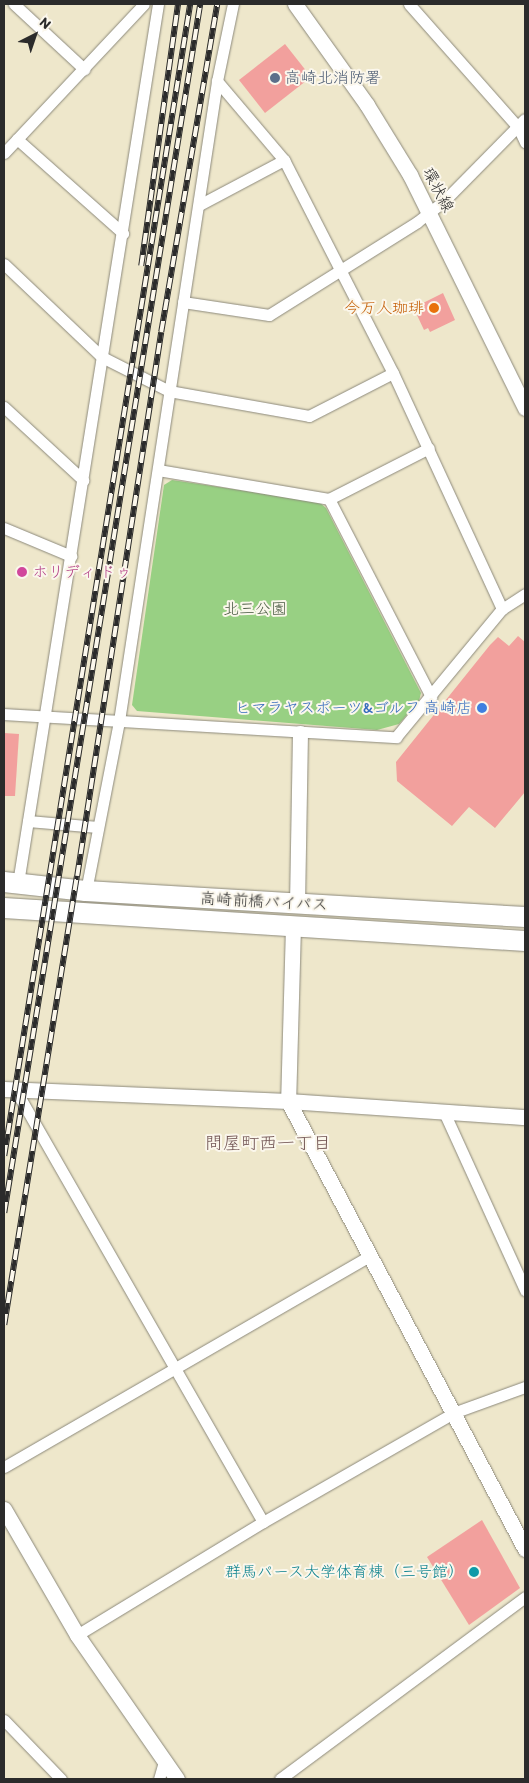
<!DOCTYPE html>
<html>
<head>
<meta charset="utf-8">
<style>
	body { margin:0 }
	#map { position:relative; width:529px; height:1783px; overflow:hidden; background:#eee7cb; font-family:Itim,"Klee One",sans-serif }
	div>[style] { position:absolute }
	.green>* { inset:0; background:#98d083 }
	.building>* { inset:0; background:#f2a09d }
	.roads { filter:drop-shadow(0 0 1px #8c897b) drop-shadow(0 0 1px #8c897b) }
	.minor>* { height:11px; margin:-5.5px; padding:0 5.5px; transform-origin:5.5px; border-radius:5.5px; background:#fff }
	.tertiary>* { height:15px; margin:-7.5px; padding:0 7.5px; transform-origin:7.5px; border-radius:7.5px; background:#fff }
	.trunk>* { height:20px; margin:-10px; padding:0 10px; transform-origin:10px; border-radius:10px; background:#fff }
	.rail>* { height:5.5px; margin-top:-2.75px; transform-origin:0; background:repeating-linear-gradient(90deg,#fbf7ec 0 11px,#2b2b2b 0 22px); box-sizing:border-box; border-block:1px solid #2b2b2b }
	.dots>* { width:14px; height:14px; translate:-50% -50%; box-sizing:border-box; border:2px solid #fbf7ec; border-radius:50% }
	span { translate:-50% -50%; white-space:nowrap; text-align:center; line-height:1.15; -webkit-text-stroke:4px #fbf7ec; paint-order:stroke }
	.service-label { font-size:16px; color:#4e5e75 }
	.left { translate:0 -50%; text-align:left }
	.street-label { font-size:16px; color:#2b2b2b }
	.food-label { font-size:16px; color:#c56008 }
	.right { translate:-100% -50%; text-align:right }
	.hotel-label { font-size:16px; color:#b23c85 }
	.park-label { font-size:16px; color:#4c5d45 }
	.shop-label { font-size:16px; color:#366cbe }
	.culture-label { font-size:16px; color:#0d838f }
	.neighbourhood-label { font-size:18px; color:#715453 }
	.frame { position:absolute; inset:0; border:5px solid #2b2b2b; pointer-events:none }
	.north { position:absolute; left:10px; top:10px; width:50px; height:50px; -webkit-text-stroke:4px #fbf7ec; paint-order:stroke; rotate:41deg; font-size:14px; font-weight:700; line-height:20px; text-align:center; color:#2b2b2b }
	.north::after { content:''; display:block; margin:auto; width:18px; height:22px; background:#2b2b2b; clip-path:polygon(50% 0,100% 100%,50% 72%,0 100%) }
</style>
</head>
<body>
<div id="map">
	<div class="green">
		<div style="clip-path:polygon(172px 480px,319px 502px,326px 508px,421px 693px,419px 701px,399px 724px,377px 730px,137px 711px,132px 705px,164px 485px)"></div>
	</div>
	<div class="building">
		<div style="clip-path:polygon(285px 44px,311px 77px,265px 113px,239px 80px)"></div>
		<div style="clip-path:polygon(443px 293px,455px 320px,430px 332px,428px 328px,424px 330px,416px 313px,420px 310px,417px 306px)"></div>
		<div style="clip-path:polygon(518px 636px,525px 642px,525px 792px,495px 828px,469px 807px,452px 826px,397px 781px,396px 762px,490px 645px,498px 637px,509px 646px)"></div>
		<div style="clip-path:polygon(4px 733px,19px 734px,15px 796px,4px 796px)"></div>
		<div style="clip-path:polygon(482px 1520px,520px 1588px,469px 1625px,427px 1557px)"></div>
	</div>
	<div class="roads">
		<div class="minor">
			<div style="left:14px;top:4px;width:96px;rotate:42.9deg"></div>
			<div style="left:409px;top:4px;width:164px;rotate:48.5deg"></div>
			<div style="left:518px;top:127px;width:17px;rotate:65deg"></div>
			<div style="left:217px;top:81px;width:104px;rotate:49.7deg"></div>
			<div style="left:284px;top:160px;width:239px;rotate:62.9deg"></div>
			<div style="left:393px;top:373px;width:260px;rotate:65.2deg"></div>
			<div style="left:17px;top:139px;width:142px;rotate:41.6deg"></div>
			<div style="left:4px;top:153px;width:204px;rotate:-46.8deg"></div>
			<div style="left:199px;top:205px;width:96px;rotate:-27.9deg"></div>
			<div style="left:4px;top:264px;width:135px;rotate:43.5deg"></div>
			<div style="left:102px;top:357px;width:75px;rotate:26.9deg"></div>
			<div style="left:169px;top:391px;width:142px;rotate:10.1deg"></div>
			<div style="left:309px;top:416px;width:94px;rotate:-27.1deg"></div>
			<div style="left:183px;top:302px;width:87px;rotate:8.6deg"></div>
			<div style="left:269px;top:315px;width:175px;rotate:-32.1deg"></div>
			<div style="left:417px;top:222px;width:34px;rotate:-38deg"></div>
			<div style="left:444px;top:201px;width:115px;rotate:-45.4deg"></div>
			<div style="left:4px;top:407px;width:108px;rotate:42.7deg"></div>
			<div style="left:158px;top:470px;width:173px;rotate:9.6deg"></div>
			<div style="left:329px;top:499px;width:112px;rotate:-27deg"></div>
			<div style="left:329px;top:499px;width:223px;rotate:62.7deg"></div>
			<div style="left:4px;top:528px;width:73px;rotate:22.7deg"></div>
			<div style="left:4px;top:714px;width:393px;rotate:3.4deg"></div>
			<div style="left:396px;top:737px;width:166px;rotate:-50.4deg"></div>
			<div style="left:502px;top:609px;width:27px;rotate:-33deg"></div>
			<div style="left:28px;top:821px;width:70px;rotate:4.9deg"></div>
			<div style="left:18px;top:883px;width:890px;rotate:-80.95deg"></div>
			<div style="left:86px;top:891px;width:173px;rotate:-79deg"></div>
			<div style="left:119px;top:721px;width:647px;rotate:-81.29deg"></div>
			<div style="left:217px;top:81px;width:79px;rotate:-78.3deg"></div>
			<div style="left:15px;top:1089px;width:499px;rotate:60.2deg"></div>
			<div style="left:444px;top:1112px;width:196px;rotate:65.5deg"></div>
			<div style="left:4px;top:1467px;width:422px;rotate:-30deg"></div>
			<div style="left:77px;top:1635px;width:218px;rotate:-31.3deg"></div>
			<div style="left:263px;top:1522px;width:219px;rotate:-29.8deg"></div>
			<div style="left:453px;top:1413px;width:77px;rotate:-19.9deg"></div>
			<div style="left:4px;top:1720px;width:82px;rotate:46deg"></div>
			<div style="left:159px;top:1779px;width:19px;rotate:-74deg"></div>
			<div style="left:280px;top:1779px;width:305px;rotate:-36.6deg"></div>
		</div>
		<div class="tertiary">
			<div style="left:295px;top:4px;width:124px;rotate:54.5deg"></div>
			<div style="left:367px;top:105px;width:82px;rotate:58.4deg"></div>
			<div style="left:410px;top:175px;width:260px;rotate:63.7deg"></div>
			<div style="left:297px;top:904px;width:171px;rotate:-89deg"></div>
			<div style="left:293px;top:926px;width:175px;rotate:91.6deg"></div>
			<div style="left:288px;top:1101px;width:507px;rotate:62.12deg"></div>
			<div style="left:4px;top:1089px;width:284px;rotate:2.4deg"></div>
			<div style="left:288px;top:1101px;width:238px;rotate:3.9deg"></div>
			<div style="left:4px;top:1509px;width:146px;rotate:59.9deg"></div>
			<div style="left:77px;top:1635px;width:175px;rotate:55.2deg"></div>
		</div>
		<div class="trunk">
			<div style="left:4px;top:882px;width:82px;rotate:6.3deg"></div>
			<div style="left:86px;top:891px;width:440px;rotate:3.4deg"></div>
			<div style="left:4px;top:908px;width:522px;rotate:3.62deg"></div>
		</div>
	</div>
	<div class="rail">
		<div style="left:141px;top:266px;width:265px;rotate:-82deg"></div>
		<div style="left:4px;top:1156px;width:1167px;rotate:-80.83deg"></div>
		<div style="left:4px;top:1213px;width:1225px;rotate:-80.79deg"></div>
		<div style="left:4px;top:1325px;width:455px;rotate:-80.8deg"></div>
		<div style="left:77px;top:876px;width:550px;rotate:-81.22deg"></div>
		<div style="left:161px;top:332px;width:333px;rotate:-80.3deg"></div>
	</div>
	<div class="dots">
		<div style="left:275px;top:78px;background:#5c6f8a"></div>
		<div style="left:434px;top:308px;background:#e8710a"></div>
		<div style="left:22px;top:572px;background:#d1479c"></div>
		<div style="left:482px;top:708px;background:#3f7fe0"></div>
		<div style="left:474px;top:1572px;background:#0f9aa8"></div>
	</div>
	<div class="service-label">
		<span class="left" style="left:285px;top:78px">高崎北消防署</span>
	</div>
	<div class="street-label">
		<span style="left:438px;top:190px;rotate:62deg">環状線</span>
		<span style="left:264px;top:902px;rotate:3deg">高崎前橋バイパス</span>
	</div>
	<div class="food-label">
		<span class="right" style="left:424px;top:308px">今万人珈琲</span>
	</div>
	<div class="hotel-label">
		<span class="left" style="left:32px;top:572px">ホリディ ドゥ</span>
	</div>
	<div class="park-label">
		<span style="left:255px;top:609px">北三公園</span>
	</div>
	<div class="shop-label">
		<span class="right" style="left:472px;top:708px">ヒマラヤスポーツ&amp;ゴルフ 高崎店</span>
	</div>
	<div class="culture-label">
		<span class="right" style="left:464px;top:1572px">群馬パース大学体育棟（三号館）</span>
	</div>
	<div class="neighbourhood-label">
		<span style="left:268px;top:1143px">問屋町西一丁目</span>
	</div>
	<div class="frame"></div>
	<div class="north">N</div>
</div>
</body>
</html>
